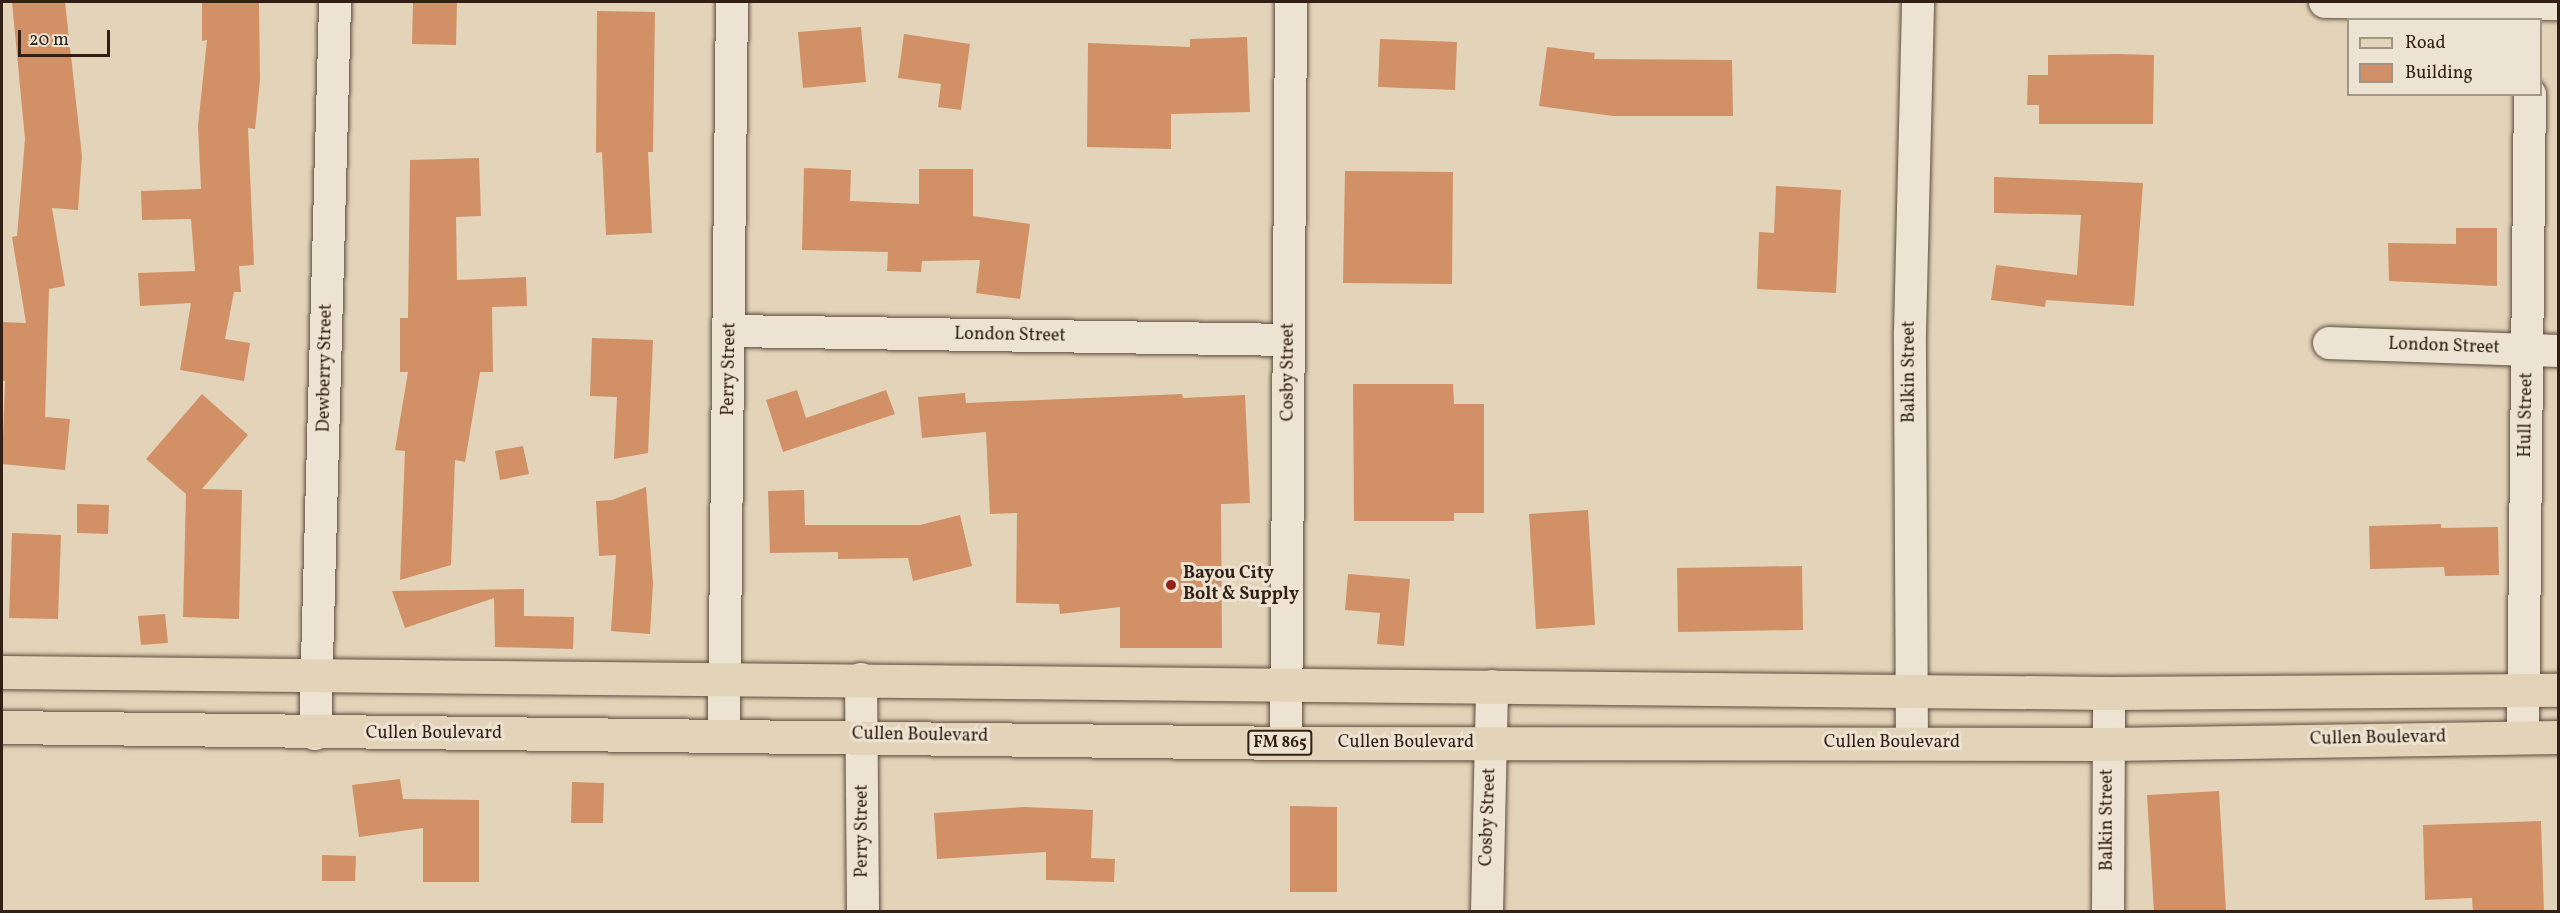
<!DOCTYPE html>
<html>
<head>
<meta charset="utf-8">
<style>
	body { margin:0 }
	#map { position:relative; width:2560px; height:913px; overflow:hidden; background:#e3d4b9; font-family:Vollkorn,serif }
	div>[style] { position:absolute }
	.building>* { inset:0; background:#d29067 }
	.roads { filter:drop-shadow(0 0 2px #5e4c3e) drop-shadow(0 0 2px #5e4c3e) }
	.minor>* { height:32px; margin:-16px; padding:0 16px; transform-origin:16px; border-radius:16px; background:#ede3d2 }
	.primary>* { height:33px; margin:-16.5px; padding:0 16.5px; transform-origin:16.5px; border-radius:16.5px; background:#e3d4b9 }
	.dots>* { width:16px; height:16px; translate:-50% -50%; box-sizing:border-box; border:3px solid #ede3d2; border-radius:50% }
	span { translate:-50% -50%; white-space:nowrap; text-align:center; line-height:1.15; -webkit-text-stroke:6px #ede3d2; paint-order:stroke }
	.shield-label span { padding:2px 4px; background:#ede3d2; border:2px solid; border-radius:4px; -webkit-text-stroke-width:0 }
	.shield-label { font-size:16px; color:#321f15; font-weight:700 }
	.street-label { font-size:18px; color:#321f15 }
	.poi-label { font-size:18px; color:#321f15; font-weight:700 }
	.left { translate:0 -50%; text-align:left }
	.frame { position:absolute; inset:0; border:3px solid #321f15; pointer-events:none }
	.legend { position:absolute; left:2347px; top:18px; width:195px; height:78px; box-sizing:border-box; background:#ede3d2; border:2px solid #a29586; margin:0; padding:8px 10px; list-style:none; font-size:18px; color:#321f15 }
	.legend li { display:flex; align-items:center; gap:12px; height:30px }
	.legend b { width:30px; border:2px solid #a29586 }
	.scale { position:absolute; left:18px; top:30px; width:92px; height:27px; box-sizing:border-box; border:3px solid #321f15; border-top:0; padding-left:8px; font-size:18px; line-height:21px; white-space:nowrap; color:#321f15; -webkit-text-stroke:4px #ede3d2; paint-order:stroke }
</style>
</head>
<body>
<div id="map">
	<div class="building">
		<div style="clip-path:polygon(12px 2px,65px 2px,82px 156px,78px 210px,52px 208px,65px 286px,49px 289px,45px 417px,70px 419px,65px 470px,2px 464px,5px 381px,2px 381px,2px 322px,26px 323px,12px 237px,17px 236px,25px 139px)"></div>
		<div style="clip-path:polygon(202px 2px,259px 2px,260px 80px,255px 129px,248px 128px,254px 265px,239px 266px,241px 292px,234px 292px,225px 339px,250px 343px,244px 381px,180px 370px,191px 303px,140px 306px,138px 273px,195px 271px,191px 219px,142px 220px,141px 191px,201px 189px,198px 126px,207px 40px,202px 41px)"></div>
		<div style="clip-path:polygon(413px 2px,457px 2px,456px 45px,412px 44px)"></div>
		<div style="clip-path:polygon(597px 11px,655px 12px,653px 152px,648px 152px,652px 233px,606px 235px,602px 152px,596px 153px)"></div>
		<div style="clip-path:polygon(861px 27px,866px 82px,803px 88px,798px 32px)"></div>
		<div style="clip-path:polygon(904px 34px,970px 44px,961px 110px,938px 107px,941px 84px,898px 78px)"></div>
		<div style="clip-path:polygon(1247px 37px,1250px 112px,1171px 114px,1171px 149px,1087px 147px,1088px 43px,1190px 47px,1190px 39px)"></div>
		<div style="clip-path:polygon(1380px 39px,1457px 42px,1455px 90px,1378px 87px)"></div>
		<div style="clip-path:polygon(1547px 47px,1595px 53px,1594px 59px,1732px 60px,1733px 116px,1613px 116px,1539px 106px)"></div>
		<div style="clip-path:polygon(2118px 54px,2154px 55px,2153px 124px,2039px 124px,2039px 105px,2027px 105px,2028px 75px,2048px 75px,2048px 55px)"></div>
		<div style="clip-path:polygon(479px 158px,481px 216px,456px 217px,457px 280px,526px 277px,527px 306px,492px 307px,493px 372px,480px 372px,465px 462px,455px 460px,451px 565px,400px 580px,405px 451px,395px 450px,408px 372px,400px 372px,400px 318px,408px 318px,410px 160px)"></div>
		<div style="clip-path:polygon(804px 168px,851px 170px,850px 201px,919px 204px,919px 169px,973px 169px,973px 216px,1030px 224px,1020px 299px,976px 293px,980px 260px,922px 261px,921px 272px,887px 271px,888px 252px,802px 250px)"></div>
		<div style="clip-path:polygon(1345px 171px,1453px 172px,1452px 284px,1343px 283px)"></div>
		<div style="clip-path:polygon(1994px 177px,2143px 183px,2134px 306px,2046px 300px,2045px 307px,1991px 300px,1996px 265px,2077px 275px,2081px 215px,1994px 213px)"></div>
		<div style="clip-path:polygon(1776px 186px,1841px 190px,1836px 293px,1757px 289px,1759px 232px,1774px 233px)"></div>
		<div style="clip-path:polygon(2456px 228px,2497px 228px,2497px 286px,2389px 281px,2388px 243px,2456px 244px)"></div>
		<div style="clip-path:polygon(592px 338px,653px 340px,648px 453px,614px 459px,617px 397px,590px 396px)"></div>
		<div style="clip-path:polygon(1353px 384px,1453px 384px,1454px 404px,1484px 404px,1484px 513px,1454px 513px,1454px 521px,1354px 521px)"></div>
		<div style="clip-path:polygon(797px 390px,806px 418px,886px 390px,895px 414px,783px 452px,766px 400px)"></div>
		<div style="clip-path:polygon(965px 393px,966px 403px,1182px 394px,1183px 398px,1245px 395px,1250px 503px,1221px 504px,1222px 648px,1120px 648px,1120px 607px,1060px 614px,1059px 604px,1016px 603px,1017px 513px,990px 514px,986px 432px,922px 438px,918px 397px)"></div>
		<div style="clip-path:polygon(202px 394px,248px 435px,202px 489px,242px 490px,239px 619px,183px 617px,186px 494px,146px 459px)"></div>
		<div style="clip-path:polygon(523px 446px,529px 474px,500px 480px,495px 451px)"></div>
		<div style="clip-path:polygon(646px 487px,653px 583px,650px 634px,611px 631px,616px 555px,599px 556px,596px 501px,612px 500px)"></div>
		<div style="clip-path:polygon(804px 490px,805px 525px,920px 525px,960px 515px,972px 566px,913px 581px,908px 558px,838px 559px,838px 552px,770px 553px,768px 491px)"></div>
		<div style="clip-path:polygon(77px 504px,109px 505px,108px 534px,77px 533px)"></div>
		<div style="clip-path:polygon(1588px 510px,1595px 625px,1536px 629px,1529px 514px)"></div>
		<div style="clip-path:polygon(2441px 524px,2441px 528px,2498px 527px,2499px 575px,2445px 576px,2444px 567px,2370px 569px,2369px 526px)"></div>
		<div style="clip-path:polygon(12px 533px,61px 535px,58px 619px,9px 618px)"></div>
		<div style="clip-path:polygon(1802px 566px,1803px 630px,1678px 632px,1677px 568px)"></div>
		<div style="clip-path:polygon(1348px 574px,1410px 579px,1404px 646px,1377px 644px,1380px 613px,1345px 610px)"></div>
		<div style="clip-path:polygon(524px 589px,524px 616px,574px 617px,573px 649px,495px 647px,494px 598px,405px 628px,392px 591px)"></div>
		<div style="clip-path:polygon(165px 614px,168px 643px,141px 645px,138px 616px)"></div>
		<div style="clip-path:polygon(400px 779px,403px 799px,479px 800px,479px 882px,423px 882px,423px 828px,359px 837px,352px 785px)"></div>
		<div style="clip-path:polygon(572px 782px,604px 783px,603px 823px,571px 823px)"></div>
		<div style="clip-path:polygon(2219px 791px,2226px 912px,2154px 912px,2147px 795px)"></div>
		<div style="clip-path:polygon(1290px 806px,1337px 807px,1337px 892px,1290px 892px)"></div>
		<div style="clip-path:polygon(1024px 807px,1093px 810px,1091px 858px,1115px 859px,1114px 882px,1046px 880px,1046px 852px,937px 859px,934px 813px)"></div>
		<div style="clip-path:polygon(2541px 821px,2544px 912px,2473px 912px,2472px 898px,2425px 900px,2423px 825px)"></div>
		<div style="clip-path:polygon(322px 855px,356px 856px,355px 881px,322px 881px)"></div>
	</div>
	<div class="roads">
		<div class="minor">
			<div style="left:2325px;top:2px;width:233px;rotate:0.5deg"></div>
			<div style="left:731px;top:331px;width:558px;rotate:0.92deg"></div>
			<div style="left:2329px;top:343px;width:229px;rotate:2deg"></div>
			<div style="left:861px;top:679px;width:233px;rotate:89.5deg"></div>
			<div style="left:315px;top:734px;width:732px;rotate:-88.43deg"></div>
			<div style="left:724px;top:736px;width:734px;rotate:-89.38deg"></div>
			<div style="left:2523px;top:736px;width:642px;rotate:-89.38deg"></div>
			<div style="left:1286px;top:743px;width:741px;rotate:-89.61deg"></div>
			<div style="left:1912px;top:743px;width:411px;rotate:-90.3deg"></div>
			<div style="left:1910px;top:332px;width:330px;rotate:-88.6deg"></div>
			<div style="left:1487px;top:912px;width:226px;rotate:-88.7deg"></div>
			<div style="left:2108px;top:912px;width:219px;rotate:-89.7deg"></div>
		</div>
		<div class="primary">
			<div style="left:2px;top:672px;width:2107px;rotate:0.57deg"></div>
			<div style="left:2109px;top:693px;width:449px;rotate:-0.4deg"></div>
			<div style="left:2px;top:727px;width:1284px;rotate:0.71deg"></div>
			<div style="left:1286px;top:743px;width:822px;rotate:0.07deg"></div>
			<div style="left:2108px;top:744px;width:450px;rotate:-0.9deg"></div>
		</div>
	</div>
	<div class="dots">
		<div style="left:1171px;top:585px;background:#8f2418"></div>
	</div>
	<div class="shield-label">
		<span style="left:1280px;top:743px">FM 865</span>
	</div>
	<div class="street-label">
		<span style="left:1010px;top:336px;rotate:1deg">London Street</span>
		<span style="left:2444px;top:347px;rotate:2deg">London Street</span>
		<span style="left:326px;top:368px;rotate:-89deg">Dewberry Street</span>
		<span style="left:730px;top:369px;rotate:-89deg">Perry Street</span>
		<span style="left:1289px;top:372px;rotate:-90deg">Cosby Street</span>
		<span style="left:1910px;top:372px;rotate:-90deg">Balkin Street</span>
		<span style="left:2527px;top:415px;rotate:-89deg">Hull Street</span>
		<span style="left:434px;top:734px">Cullen Boulevard</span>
		<span style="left:920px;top:736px;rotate:1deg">Cullen Boulevard</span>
		<span style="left:2378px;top:739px;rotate:-1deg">Cullen Boulevard</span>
		<span style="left:1406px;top:743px">Cullen Boulevard</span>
		<span style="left:1892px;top:743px">Cullen Boulevard</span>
		<span style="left:1489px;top:817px;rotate:-88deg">Cosby Street</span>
		<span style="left:2108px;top:820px;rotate:-90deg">Balkin Street</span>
		<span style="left:863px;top:831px;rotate:-90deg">Perry Street</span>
	</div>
	<div class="poi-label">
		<span class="left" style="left:1183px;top:585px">Bayou City<br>Bolt &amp; Supply</span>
	</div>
	<div class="frame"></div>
	<ul class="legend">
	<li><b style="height:8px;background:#e3d4b9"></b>Road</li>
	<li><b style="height:16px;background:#d29067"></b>Building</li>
	</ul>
	<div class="scale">20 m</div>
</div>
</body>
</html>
